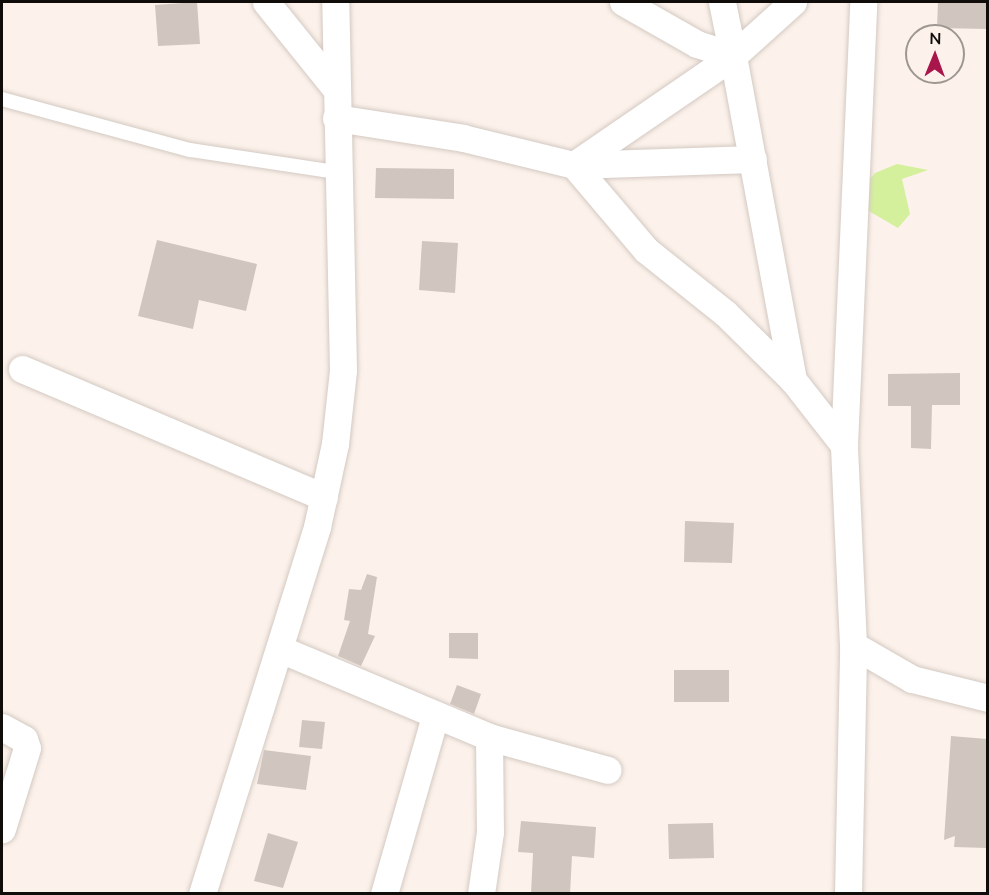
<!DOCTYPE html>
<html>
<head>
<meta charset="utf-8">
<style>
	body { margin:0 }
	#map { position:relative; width:989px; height:895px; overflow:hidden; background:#fcf2eb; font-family:Mulish,sans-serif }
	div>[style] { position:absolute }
	.green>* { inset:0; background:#d5f09d }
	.building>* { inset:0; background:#d0c6bf }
	.roads { filter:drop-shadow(0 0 2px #d3c9c2) drop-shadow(0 0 2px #d3c9c2) }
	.service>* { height:14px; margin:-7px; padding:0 7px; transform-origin:7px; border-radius:7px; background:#fff }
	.minor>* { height:27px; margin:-13.5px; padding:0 13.5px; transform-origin:13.5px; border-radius:13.5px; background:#fff }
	span { translate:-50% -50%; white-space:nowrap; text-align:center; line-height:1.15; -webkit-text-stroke:4.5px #fcf2eb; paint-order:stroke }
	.frame { position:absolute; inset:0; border:3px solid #0f0c0a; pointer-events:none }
	.north { position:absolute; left:905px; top:24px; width:60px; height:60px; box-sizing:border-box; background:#fcf2eb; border:2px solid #9d9691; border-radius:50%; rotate:1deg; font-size:16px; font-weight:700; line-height:24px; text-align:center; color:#0f0c0a }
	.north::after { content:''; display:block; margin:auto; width:21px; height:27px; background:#a9164c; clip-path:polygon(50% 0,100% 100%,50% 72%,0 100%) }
</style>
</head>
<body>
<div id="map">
	<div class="green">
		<div style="clip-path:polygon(897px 164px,928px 170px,902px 179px,910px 214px,898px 228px,867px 210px,861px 189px,875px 173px)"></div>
	</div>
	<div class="building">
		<div style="clip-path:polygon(197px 2px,200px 44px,158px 46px,155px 5px)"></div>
		<div style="clip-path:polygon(938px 2px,987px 2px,987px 29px,937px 28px)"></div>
		<div style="clip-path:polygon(376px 168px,454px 169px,454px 199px,375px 198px)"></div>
		<div style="clip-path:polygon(157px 240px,257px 264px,246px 311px,199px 300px,193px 329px,138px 316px)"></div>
		<div style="clip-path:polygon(422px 241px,458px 243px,455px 293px,419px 290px)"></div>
		<div style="clip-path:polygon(960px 373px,960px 405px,932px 405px,931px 449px,911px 448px,911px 406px,888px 406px,888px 374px)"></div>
		<div style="clip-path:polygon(685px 521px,734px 523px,732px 563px,684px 562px)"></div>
		<div style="clip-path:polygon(367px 574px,377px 577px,368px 634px,375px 636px,361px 666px,338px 656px,350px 621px,344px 620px,349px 589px,361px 590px)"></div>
		<div style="clip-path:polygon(449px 633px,478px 633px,478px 659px,449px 658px)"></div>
		<div style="clip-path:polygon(674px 670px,729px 670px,729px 702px,674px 702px)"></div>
		<div style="clip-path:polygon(457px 685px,481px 694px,474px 714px,450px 704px)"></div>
		<div style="clip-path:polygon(302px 720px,325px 722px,322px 749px,299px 747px)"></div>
		<div style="clip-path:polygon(951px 736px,987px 739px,987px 848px,954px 847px,955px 836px,944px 840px)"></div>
		<div style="clip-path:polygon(264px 750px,311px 756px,306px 790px,257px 784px)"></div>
		<div style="clip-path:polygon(521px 821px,596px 827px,594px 858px,572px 856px,570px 894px,531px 894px,533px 853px,518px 852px)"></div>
		<div style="clip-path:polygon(713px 823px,714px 858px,669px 859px,668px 824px)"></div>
		<div style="clip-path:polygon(268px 833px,298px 842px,283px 888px,254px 881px)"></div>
	</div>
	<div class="roads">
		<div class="service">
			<div style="left:2px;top:99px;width:195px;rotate:15.2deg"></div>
			<div style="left:190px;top:150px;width:148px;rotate:8.6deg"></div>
		</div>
		<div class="minor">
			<div style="left:266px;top:2px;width:112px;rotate:51.2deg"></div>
			<div style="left:623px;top:2px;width:85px;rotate:29.6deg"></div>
			<div style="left:697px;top:44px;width:38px;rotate:18deg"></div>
			<div style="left:733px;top:56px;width:330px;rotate:79.5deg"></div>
			<div style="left:722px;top:2px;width:55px;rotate:78.5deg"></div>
			<div style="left:793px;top:2px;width:81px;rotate:138deg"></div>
			<div style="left:733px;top:56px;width:193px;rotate:145.6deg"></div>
			<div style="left:574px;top:165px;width:111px;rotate:49.7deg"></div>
			<div style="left:646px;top:250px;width:101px;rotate:38.6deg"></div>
			<div style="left:725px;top:313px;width:95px;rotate:44.6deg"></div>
			<div style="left:793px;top:380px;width:83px;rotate:51.9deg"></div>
			<div style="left:336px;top:118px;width:129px;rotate:8.9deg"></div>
			<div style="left:463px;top:138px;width:114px;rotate:13.7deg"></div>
			<div style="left:574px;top:165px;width:179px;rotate:-1.9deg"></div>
			<div style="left:22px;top:369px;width:328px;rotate:23deg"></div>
			<div style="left:853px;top:645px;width:68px;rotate:30deg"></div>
			<div style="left:912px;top:679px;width:78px;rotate:14deg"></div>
			<div style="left:280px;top:649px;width:227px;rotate:22.8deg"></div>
			<div style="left:489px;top:737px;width:95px;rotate:89.4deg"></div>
			<div style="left:490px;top:832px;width:63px;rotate:98.3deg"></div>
			<div style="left:2px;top:727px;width:25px;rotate:29deg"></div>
			<div style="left:24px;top:739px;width:9px;rotate:72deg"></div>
			<div style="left:27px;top:748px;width:85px;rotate:107.2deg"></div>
			<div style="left:489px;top:737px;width:123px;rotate:15.5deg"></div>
			<div style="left:202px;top:894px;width:385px;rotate:-72.6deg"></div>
			<div style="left:317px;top:527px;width:85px;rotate:-77.8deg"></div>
			<div style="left:335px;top:444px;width:74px;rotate:-83.8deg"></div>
			<div style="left:343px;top:370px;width:368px;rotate:-91.2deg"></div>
			<div style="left:384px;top:894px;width:185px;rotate:-74deg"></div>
			<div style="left:848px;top:894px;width:249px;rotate:-88.8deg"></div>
			<div style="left:853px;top:645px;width:200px;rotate:-92.6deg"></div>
			<div style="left:844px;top:445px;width:443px;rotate:-87.5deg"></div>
		</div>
	</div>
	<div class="frame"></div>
	<div class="north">N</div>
</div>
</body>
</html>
